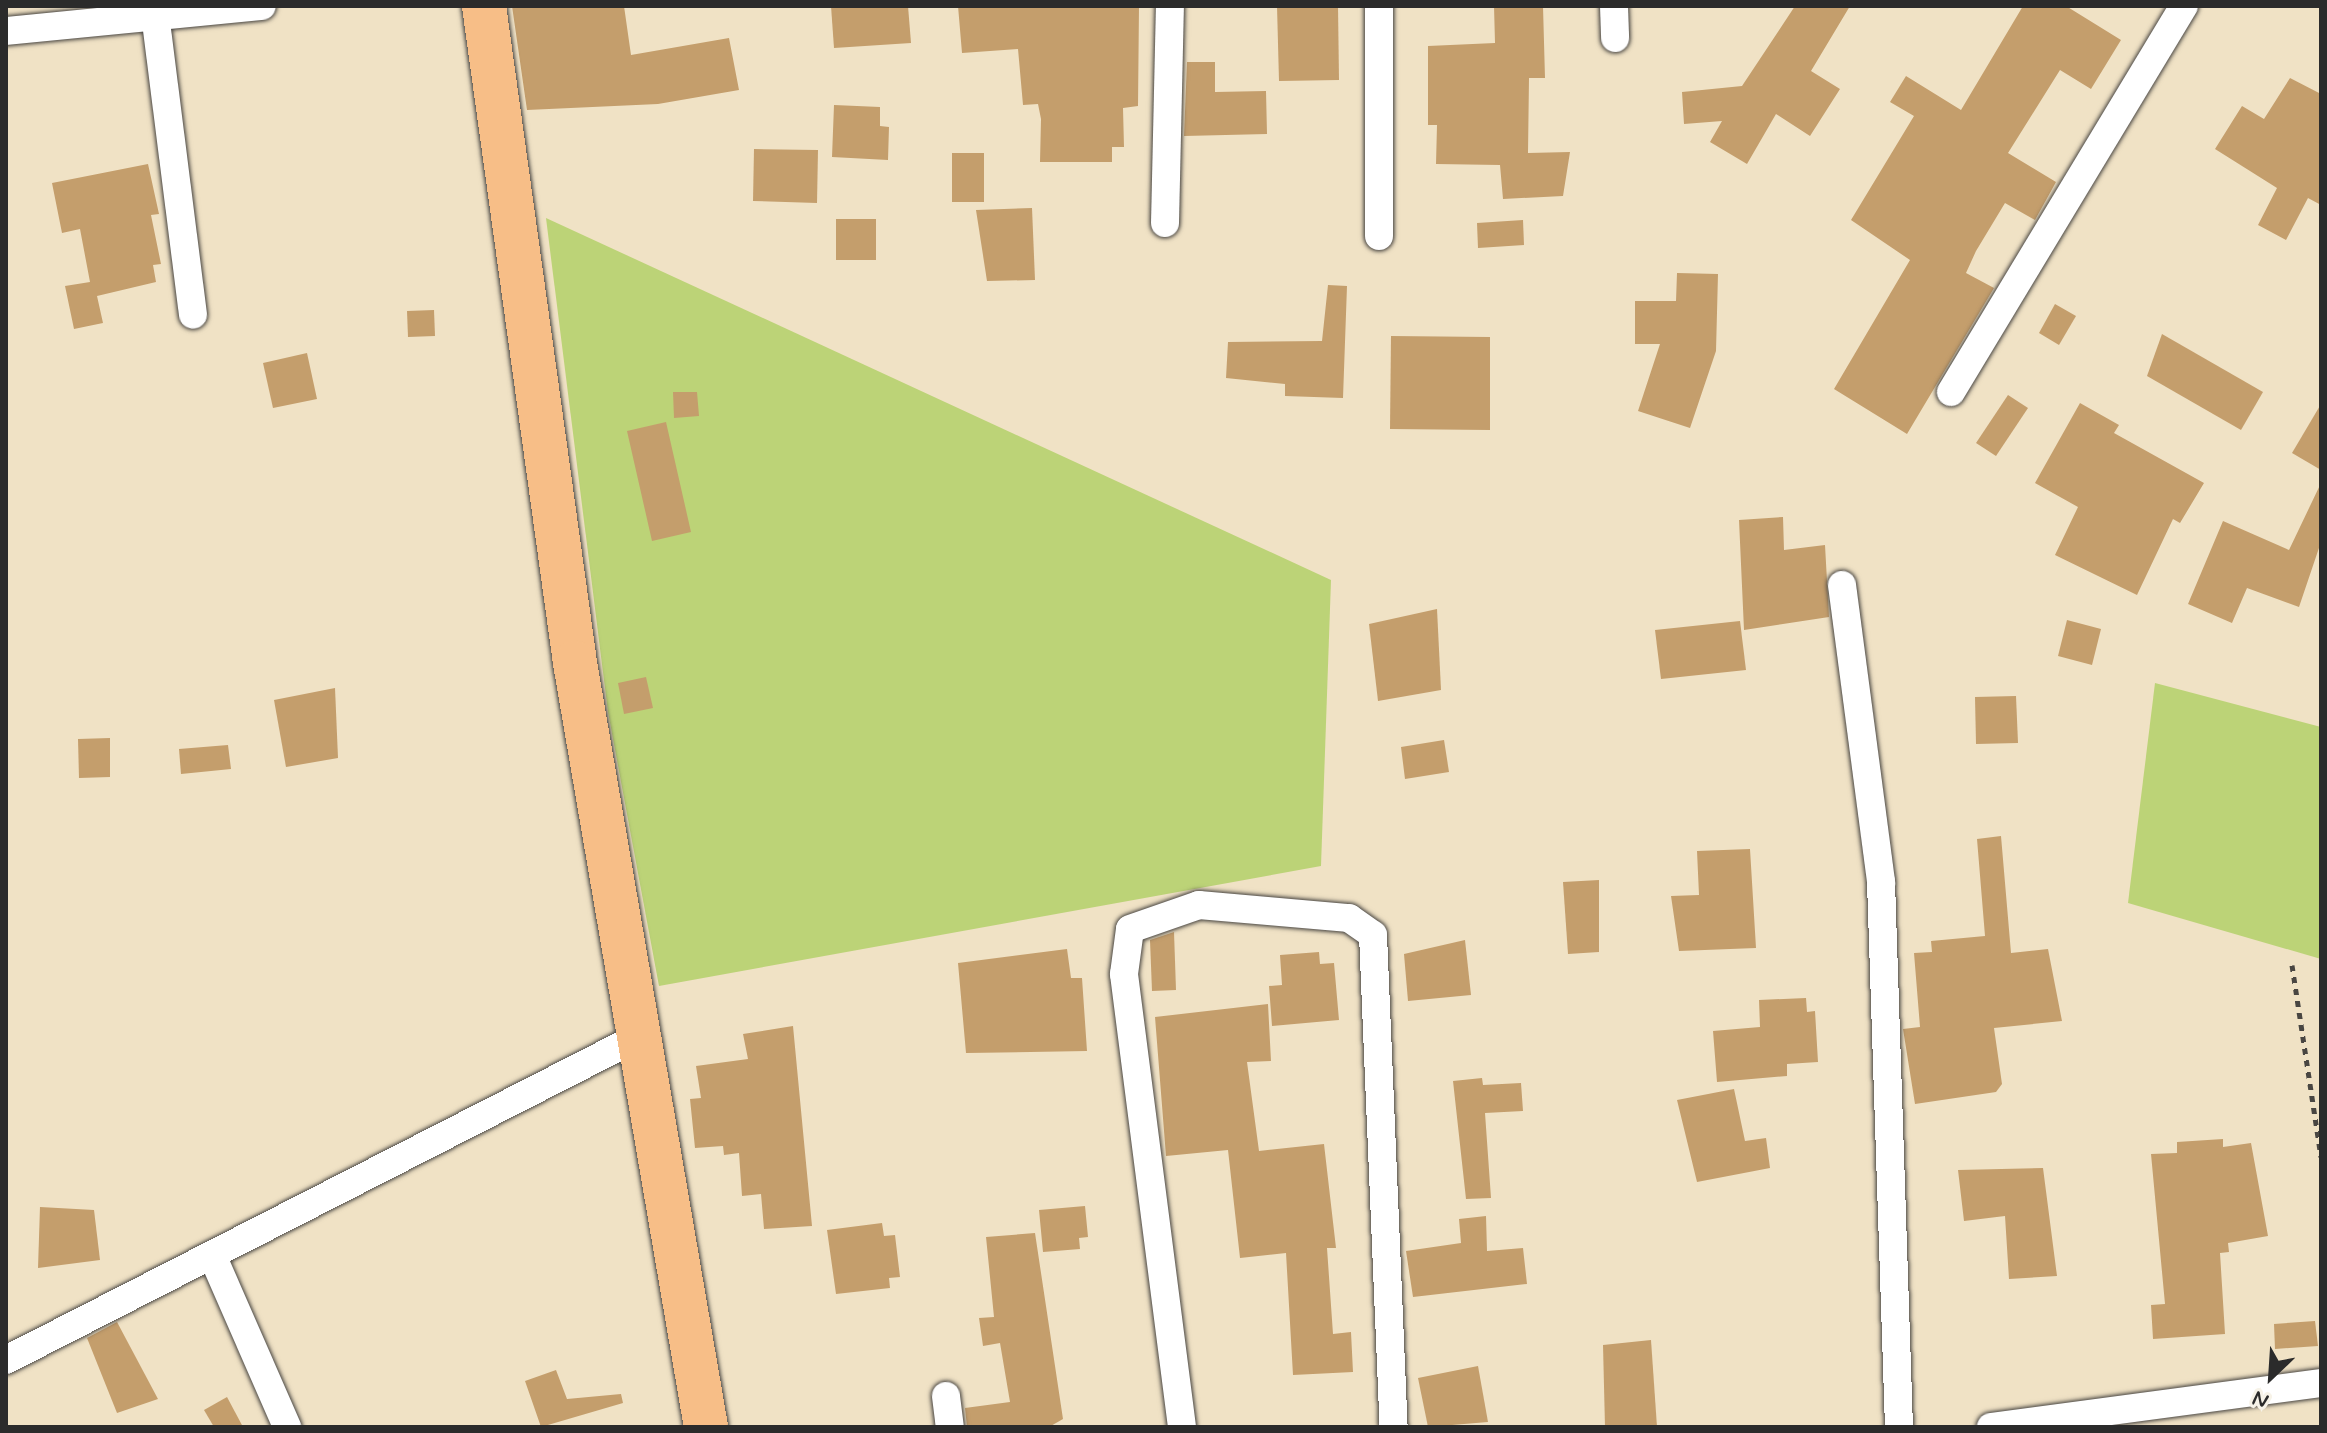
<!DOCTYPE html>
<html>
<head>
<meta charset="utf-8">
<style>
	body { margin:0 }
	#map { position:relative; width:2327px; height:1433px; overflow:hidden; background:#f0e2c5; font-family:Mynerve,sans-serif }
	div>[style] { position:absolute }
	.green>* { inset:0; background:#bcd377 }
	.building>* { inset:0; background:#c49e6c }
	.path>* { height:5px; margin-top:-2.5px; transform-origin:0; background:repeating-linear-gradient(90deg,#494642 0 6px,transparent 0 12px) }
	.roads { filter:drop-shadow(0 0 2px #494642) drop-shadow(0 0 2px #494642) }
	.minor>* { height:28px; margin:-14px; padding:0 14px; transform-origin:14px; border-radius:14px; background:#fff }
	.trunk>* { height:44px; margin:-22px; padding:0 22px; transform-origin:22px; border-radius:22px; background:#f7be87 }
	span { translate:-50% -50%; white-space:nowrap; text-align:center; line-height:1.15; -webkit-text-stroke:6px #f7f3e8; paint-order:stroke }
	.frame { position:absolute; inset:0; border:8px solid #2b2b2b; pointer-events:none }
	.north { position:absolute; left:2231px; top:1337px; width:80px; height:80px; -webkit-text-stroke:6px #f7f3e8; paint-order:stroke; rotate:205deg; font-size:22px; font-weight:700; line-height:32px; text-align:center; color:#2b2b2b }
	.north::after { content:''; display:block; margin:auto; width:28px; height:36px; background:#2b2b2b; clip-path:polygon(50% 0,100% 100%,50% 72%,0 100%) }
</style>
</head>
<body>
<div id="map">
	<div class="green">
		<div style="clip-path:polygon(546px 218px,1331px 580px,1321px 866px,659px 986px,608px 712px)"></div>
		<div style="clip-path:polygon(2155px 683px,2321px 727px,2321px 959px,2128px 903px)"></div>
	</div>
	<div class="building">
		<div style="clip-path:polygon(512px 6px,624px 6px,631px 55px,729px 38px,739px 90px,658px 104px,527px 110px)"></div>
		<div style="clip-path:polygon(831px 6px,908px 6px,911px 43px,834px 48px)"></div>
		<div style="clip-path:polygon(958px 6px,1139px 6px,1138px 106px,1123px 108px,1124px 147px,1112px 147px,1112px 162px,1040px 162px,1041px 119px,1038px 104px,1023px 105px,1018px 49px,962px 53px)"></div>
		<div style="clip-path:polygon(1277px 6px,1338px 6px,1339px 80px,1279px 81px)"></div>
		<div style="clip-path:polygon(1494px 6px,1543px 6px,1545px 78px,1529px 78px,1528px 153px,1570px 152px,1563px 196px,1503px 199px,1500px 165px,1436px 164px,1437px 125px,1428px 125px,1428px 46px,1495px 43px)"></div>
		<div style="clip-path:polygon(1795px 6px,1850px 6px,1811px 71px,1840px 89px,1810px 136px,1776px 114px,1747px 164px,1710px 142px,1722px 121px,1684px 124px,1682px 92px,1742px 86px)"></div>
		<div style="clip-path:polygon(2023px 6px,2066px 6px,2121px 40px,2091px 89px,2060px 70px,2008px 153px,2056px 182px,2035px 220px,2005px 203px,1976px 251px,1966px 273px,1994px 288px,1907px 434px,1834px 389px,1910px 260px,1851px 220px,1914px 116px,1890px 102px,1906px 76px,1961px 110px)"></div>
		<div style="clip-path:polygon(1187px 62px,1215px 62px,1215px 92px,1266px 91px,1267px 134px,1184px 136px)"></div>
		<div style="clip-path:polygon(2290px 78px,2321px 94px,2321px 205px,2308px 198px,2286px 240px,2258px 225px,2277px 188px,2215px 149px,2242px 106px,2264px 119px)"></div>
		<div style="clip-path:polygon(834px 105px,880px 107px,880px 126px,889px 127px,888px 160px,832px 157px)"></div>
		<div style="clip-path:polygon(754px 149px,818px 150px,817px 203px,753px 201px)"></div>
		<div style="clip-path:polygon(952px 153px,984px 153px,984px 202px,952px 202px)"></div>
		<div style="clip-path:polygon(148px 164px,159px 214px,151px 215px,161px 264px,153px 265px,156px 282px,97px 296px,103px 323px,74px 329px,65px 286px,90px 282px,80px 229px,62px 233px,52px 183px)"></div>
		<div style="clip-path:polygon(1032px 208px,1035px 280px,987px 281px,976px 210px)"></div>
		<div style="clip-path:polygon(836px 219px,876px 219px,876px 260px,836px 260px)"></div>
		<div style="clip-path:polygon(1523px 220px,1524px 245px,1478px 248px,1477px 223px)"></div>
		<div style="clip-path:polygon(1677px 273px,1718px 274px,1716px 351px,1690px 428px,1638px 411px,1660px 344px,1635px 344px,1635px 301px,1676px 301px)"></div>
		<div style="clip-path:polygon(1328px 285px,1347px 286px,1343px 398px,1285px 396px,1285px 384px,1226px 378px,1228px 342px,1322px 341px)"></div>
		<div style="clip-path:polygon(2055px 304px,2076px 316px,2059px 345px,2039px 333px)"></div>
		<div style="clip-path:polygon(434px 310px,435px 336px,408px 337px,407px 311px)"></div>
		<div style="clip-path:polygon(2162px 334px,2263px 392px,2241px 430px,2147px 376px)"></div>
		<div style="clip-path:polygon(1391px 336px,1490px 337px,1490px 430px,1390px 429px)"></div>
		<div style="clip-path:polygon(307px 353px,317px 399px,273px 408px,263px 363px)"></div>
		<div style="clip-path:polygon(673px 392px,697px 392px,699px 416px,674px 418px)"></div>
		<div style="clip-path:polygon(2008px 395px,2028px 408px,1996px 456px,1976px 443px)"></div>
		<div style="clip-path:polygon(2080px 403px,2119px 425px,2114px 433px,2204px 483px,2180px 523px,2173px 519px,2137px 595px,2055px 555px,2078px 507px,2035px 483px)"></div>
		<div style="clip-path:polygon(2321px 404px,2321px 470px,2292px 453px)"></div>
		<div style="clip-path:polygon(666px 422px,691px 532px,652px 541px,627px 431px)"></div>
		<div style="clip-path:polygon(2321px 483px,2321px 542px,2299px 607px,2247px 588px,2232px 623px,2188px 604px,2223px 521px,2289px 550px)"></div>
		<div style="clip-path:polygon(1783px 517px,1784px 550px,1825px 545px,1829px 617px,1744px 630px,1739px 520px)"></div>
		<div style="clip-path:polygon(1437px 609px,1441px 690px,1378px 701px,1369px 624px)"></div>
		<div style="clip-path:polygon(2067px 620px,2101px 629px,2092px 665px,2058px 656px)"></div>
		<div style="clip-path:polygon(1740px 621px,1746px 670px,1661px 679px,1655px 630px)"></div>
		<div style="clip-path:polygon(646px 677px,653px 708px,624px 714px,618px 683px)"></div>
		<div style="clip-path:polygon(335px 688px,338px 758px,286px 767px,274px 700px)"></div>
		<div style="clip-path:polygon(2016px 696px,2018px 743px,1976px 744px,1975px 697px)"></div>
		<div style="clip-path:polygon(110px 738px,110px 777px,79px 778px,78px 739px)"></div>
		<div style="clip-path:polygon(1444px 740px,1449px 772px,1405px 779px,1401px 747px)"></div>
		<div style="clip-path:polygon(228px 745px,231px 769px,181px 774px,179px 749px)"></div>
		<div style="clip-path:polygon(2001px 836px,2011px 953px,2048px 949px,2062px 1021px,1994px 1028px,2002px 1084px,1996px 1092px,1915px 1104px,1903px 1029px,1920px 1027px,1914px 953px,1932px 952px,1931px 941px,1985px 936px,1977px 839px)"></div>
		<div style="clip-path:polygon(1750px 849px,1756px 948px,1679px 951px,1671px 896px,1699px 895px,1697px 851px)"></div>
		<div style="clip-path:polygon(1599px 880px,1599px 952px,1568px 954px,1563px 882px)"></div>
		<div style="clip-path:polygon(1174px 932px,1176px 990px,1152px 991px,1150px 940px)"></div>
		<div style="clip-path:polygon(1465px 940px,1471px 995px,1408px 1001px,1404px 954px)"></div>
		<div style="clip-path:polygon(1067px 949px,1071px 978px,1082px 978px,1087px 1051px,966px 1053px,958px 963px)"></div>
		<div style="clip-path:polygon(1319px 952px,1320px 964px,1334px 963px,1339px 1020px,1272px 1026px,1269px 986px,1282px 985px,1280px 955px)"></div>
		<div style="clip-path:polygon(1806px 998px,1807px 1012px,1815px 1011px,1818px 1062px,1787px 1064px,1787px 1076px,1717px 1082px,1713px 1031px,1760px 1027px,1759px 1000px)"></div>
		<div style="clip-path:polygon(1268px 1004px,1271px 1061px,1247px 1062px,1259px 1151px,1324px 1144px,1336px 1248px,1327px 1248px,1333px 1334px,1351px 1332px,1353px 1372px,1293px 1375px,1286px 1253px,1240px 1258px,1228px 1150px,1166px 1156px,1155px 1017px)"></div>
		<div style="clip-path:polygon(793px 1026px,812px 1226px,764px 1229px,761px 1194px,742px 1196px,739px 1153px,724px 1155px,723px 1146px,695px 1148px,690px 1099px,701px 1098px,696px 1066px,748px 1059px,743px 1034px)"></div>
		<div style="clip-path:polygon(1482px 1078px,1483px 1085px,1521px 1083px,1523px 1111px,1485px 1113px,1491px 1198px,1466px 1199px,1453px 1081px)"></div>
		<div style="clip-path:polygon(1734px 1089px,1745px 1141px,1766px 1138px,1770px 1168px,1697px 1182px,1677px 1100px)"></div>
		<div style="clip-path:polygon(2223px 1139px,2223px 1147px,2251px 1143px,2268px 1236px,2228px 1243px,2229px 1252px,2220px 1253px,2225px 1334px,2153px 1339px,2151px 1305px,2165px 1304px,2151px 1154px,2177px 1153px,2177px 1142px)"></div>
		<div style="clip-path:polygon(2043px 1168px,2057px 1276px,2009px 1279px,2005px 1216px,1964px 1221px,1958px 1170px)"></div>
		<div style="clip-path:polygon(1085px 1206px,1088px 1237px,1079px 1238px,1080px 1249px,1043px 1252px,1039px 1210px)"></div>
		<div style="clip-path:polygon(40px 1207px,94px 1210px,100px 1260px,38px 1268px)"></div>
		<div style="clip-path:polygon(1486px 1216px,1487px 1251px,1523px 1248px,1527px 1284px,1413px 1297px,1406px 1251px,1461px 1243px,1459px 1219px)"></div>
		<div style="clip-path:polygon(882px 1223px,884px 1236px,895px 1235px,900px 1277px,889px 1278px,890px 1288px,836px 1294px,827px 1230px)"></div>
		<div style="clip-path:polygon(1035px 1233px,1063px 1419px,1049px 1427px,967px 1427px,965px 1408px,1010px 1402px,1000px 1343px,983px 1346px,979px 1318px,994px 1317px,986px 1237px)"></div>
		<div style="clip-path:polygon(2315px 1321px,2318px 1346px,2275px 1349px,2274px 1324px)"></div>
		<div style="clip-path:polygon(117px 1322px,158px 1399px,117px 1413px,87px 1338px)"></div>
		<div style="clip-path:polygon(1651px 1340px,1657px 1427px,1605px 1427px,1603px 1345px)"></div>
		<div style="clip-path:polygon(1478px 1366px,1488px 1422px,1428px 1427px,1418px 1378px)"></div>
		<div style="clip-path:polygon(556px 1370px,567px 1399px,621px 1394px,623px 1403px,541px 1427px,525px 1381px)"></div>
		<div style="clip-path:polygon(227px 1397px,243px 1427px,214px 1427px,204px 1410px)"></div>
	</div>
	<div class="path">
		<div style="left:2292px;top:965px;width:194px;rotate:81.4deg"></div>
	</div>
	<div class="roads">
		<div class="minor">
			<div style="left:154px;top:6px;width:311px;rotate:82.8deg"></div>
			<div style="left:1379px;top:6px;width:230px;rotate:90deg"></div>
			<div style="left:1614px;top:6px;width:32px;rotate:88deg"></div>
			<div style="left:6px;top:31px;width:257px;rotate:-5.6deg"></div>
			<div style="left:1165px;top:223px;width:217px;rotate:-88.7deg"></div>
			<div style="left:1951px;top:392px;width:451px;rotate:-58.9deg"></div>
			<div style="left:1842px;top:585px;width:300px;rotate:82.5deg"></div>
			<div style="left:1881px;top:882px;width:545px;rotate:88.11deg"></div>
			<div style="left:212px;top:1255px;width:188px;rotate:66.4deg"></div>
			<div style="left:6px;top:1360px;width:712px;rotate:-27.07deg"></div>
			<div style="left:946px;top:1396px;width:31px;rotate:83deg"></div>
			<div style="left:1182px;top:1427px;width:457px;rotate:-97.3deg"></div>
			<div style="left:1124px;top:974px;width:45px;rotate:-82.4deg"></div>
			<div style="left:1130px;top:929px;width:73px;rotate:-19.2deg"></div>
			<div style="left:1199px;top:905px;width:151px;rotate:5deg"></div>
			<div style="left:1349px;top:918px;width:29px;rotate:35deg"></div>
			<div style="left:1373px;top:935px;width:492px;rotate:87.6deg"></div>
			<div style="left:1991px;top:1427px;width:333px;rotate:-7.6deg"></div>
		</div>
		<div class="trunk">
			<div style="left:484px;top:6px;width:663px;rotate:82.11deg"></div>
			<div style="left:575px;top:663px;width:775px;rotate:80.27deg"></div>
		</div>
	</div>
	<div class="frame"></div>
	<div class="north">N</div>
</div>
</body>
</html>
